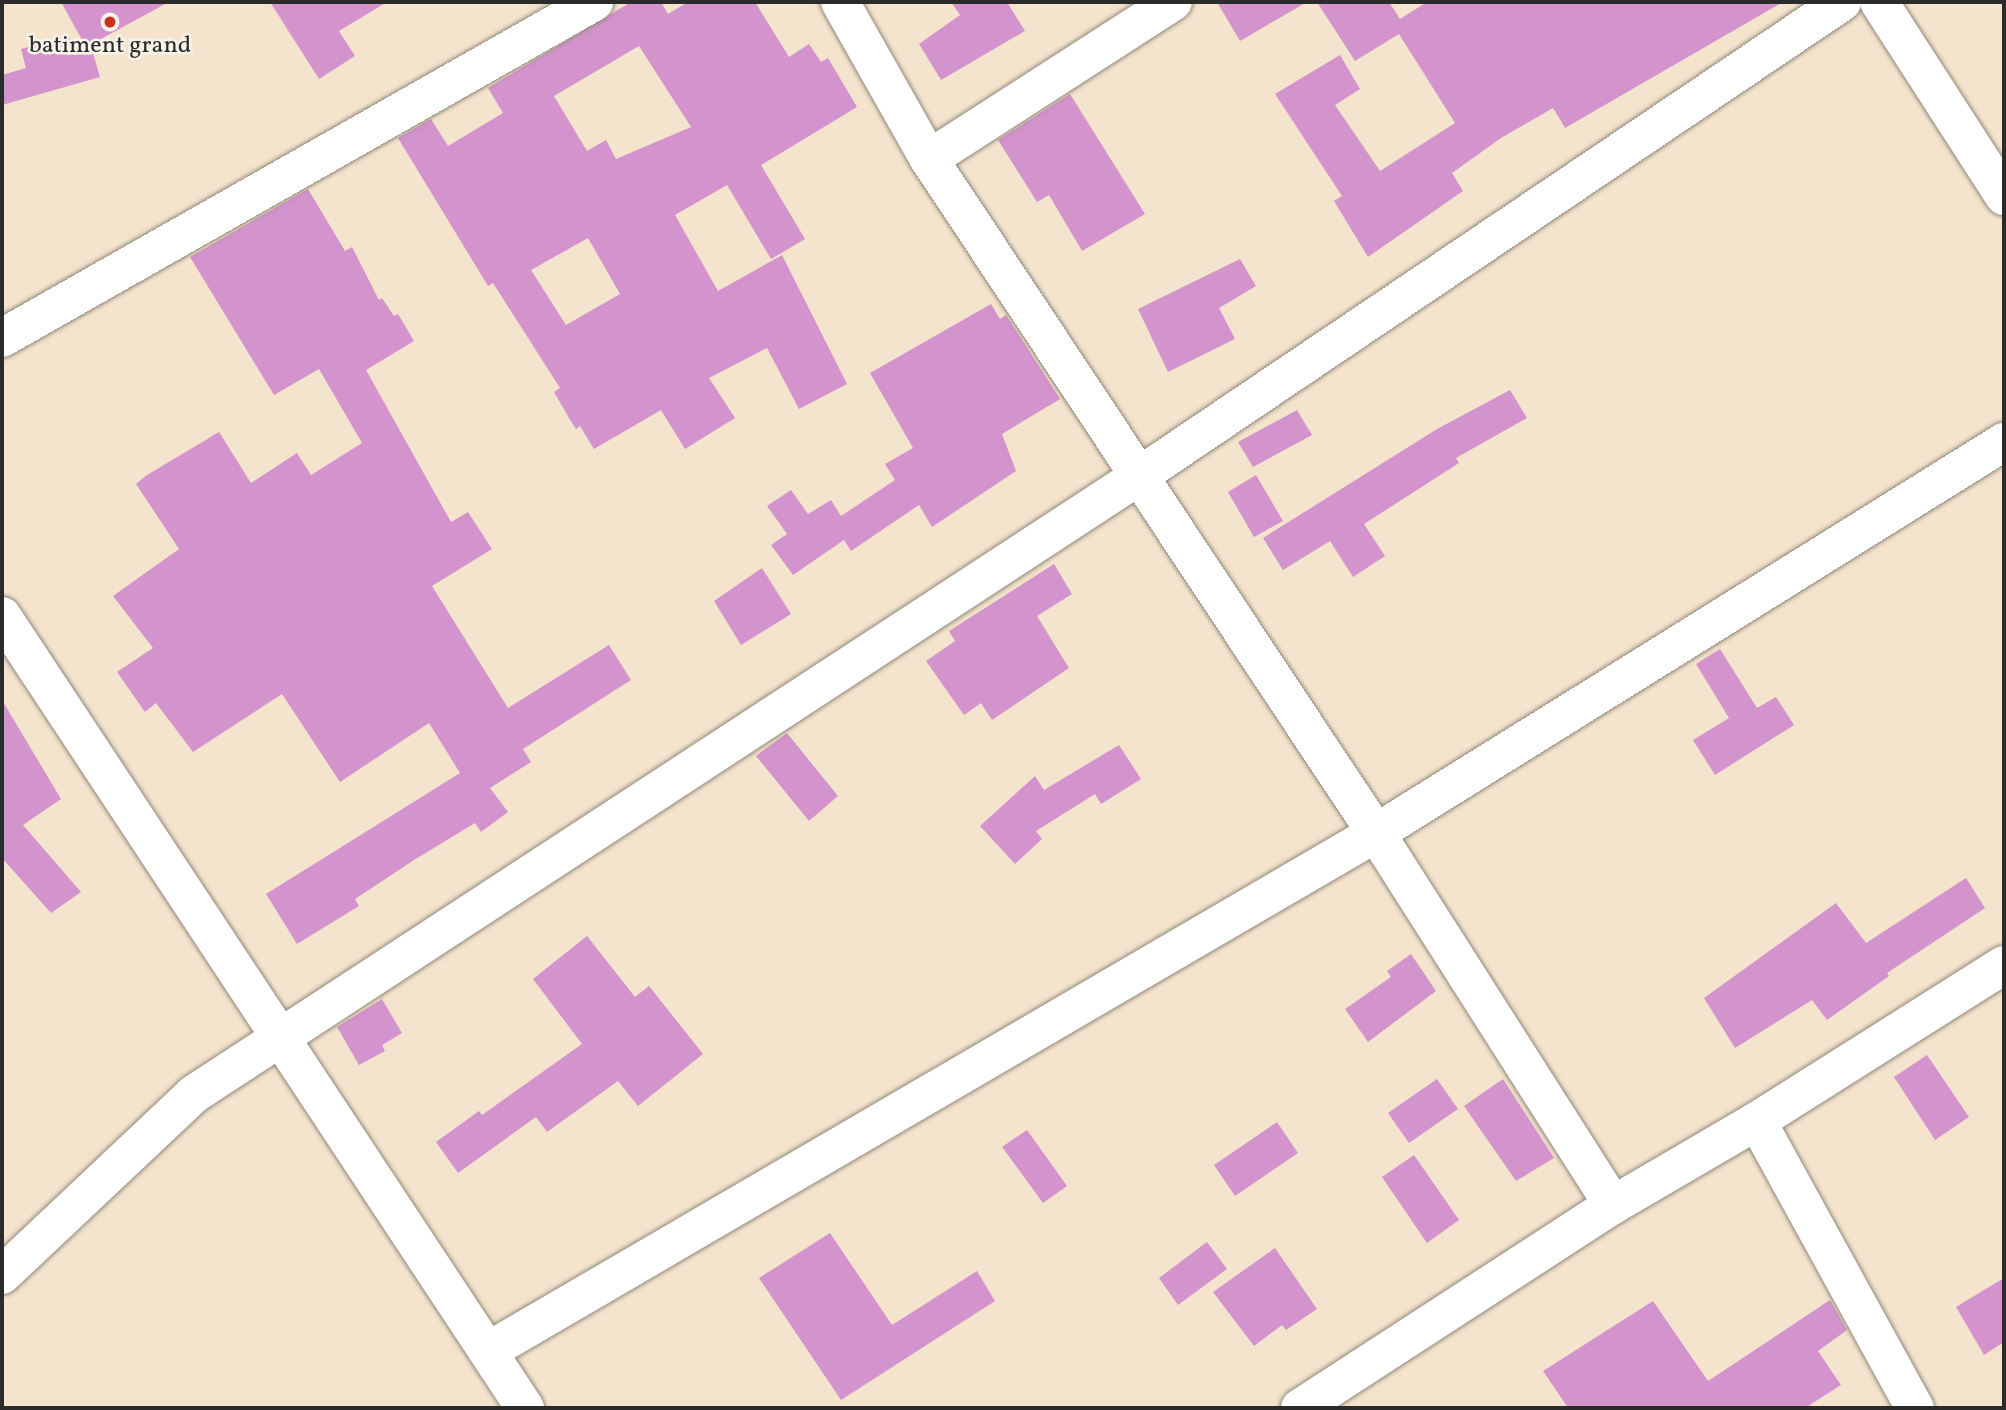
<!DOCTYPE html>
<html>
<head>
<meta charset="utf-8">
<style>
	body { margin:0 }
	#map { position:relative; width:2006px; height:1410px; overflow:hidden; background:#f5e4cd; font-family:Vollkorn,serif }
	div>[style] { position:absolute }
	.building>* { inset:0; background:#d393cc }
	.roads { filter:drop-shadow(0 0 2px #90887c) drop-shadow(0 0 2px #90887c) }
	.minor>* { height:38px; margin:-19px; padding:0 19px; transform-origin:19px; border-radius:19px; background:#fff }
	.dots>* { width:19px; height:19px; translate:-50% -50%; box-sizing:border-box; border:4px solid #f7f3e8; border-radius:50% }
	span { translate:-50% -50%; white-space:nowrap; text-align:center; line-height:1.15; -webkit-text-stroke:5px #f7f3e8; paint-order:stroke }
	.poi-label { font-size:24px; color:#2b2b2b }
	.frame { position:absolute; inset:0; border:4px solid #2b2b2b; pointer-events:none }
</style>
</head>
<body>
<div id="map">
	<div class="building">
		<div style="clip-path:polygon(61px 2px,169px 2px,86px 47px)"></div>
		<div style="clip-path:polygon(270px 2px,387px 2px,339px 31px,355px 56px,319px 79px)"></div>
		<div style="clip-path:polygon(evenodd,631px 2px,661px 2px,668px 14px,688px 2px,755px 2px,789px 57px,809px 44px,821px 62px,828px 58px,857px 107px,761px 165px,805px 239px,771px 259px,727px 185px,675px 215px,718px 291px,782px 255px,847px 384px,799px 409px,767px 348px,709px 378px,735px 418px,685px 449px,661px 410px,594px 449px,580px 426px,576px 429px,569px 418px,554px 392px,560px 388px,493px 283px,488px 286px,398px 138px,431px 119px,448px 146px,503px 113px,488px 88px,631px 2px,639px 46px,691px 127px,616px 159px,606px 140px,587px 151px,554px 96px,639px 46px,631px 2px,588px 238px,620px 294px,566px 325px,531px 270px,588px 238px)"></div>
		<div style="clip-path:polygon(951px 2px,1007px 2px,1025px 31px,941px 80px,919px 44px,960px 15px)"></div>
		<div style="clip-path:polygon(1217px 2px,1307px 2px,1240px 41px)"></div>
		<div style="clip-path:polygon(1317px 2px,1389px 2px,1400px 19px,1427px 2px,1783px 2px,1565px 128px,1553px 108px,1501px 138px,1452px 173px,1463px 191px,1368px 257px,1334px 201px,1342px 196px,1275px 94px,1340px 55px,1360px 89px,1335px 105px,1380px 171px,1455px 123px,1399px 34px,1355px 61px)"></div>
		<div style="clip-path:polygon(69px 36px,74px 55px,92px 50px,100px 77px,2px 105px,2px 75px,26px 68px,21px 49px)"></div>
		<div style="clip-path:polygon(1070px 94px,1145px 214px,1082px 251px,1049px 195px,1037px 202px,998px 140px)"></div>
		<div style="clip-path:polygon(308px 189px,345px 251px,352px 247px,379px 300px,382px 298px,394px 316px,398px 314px,414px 341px,366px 370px,451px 522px,468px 512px,492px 549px,432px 586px,508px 708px,609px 645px,631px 680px,523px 749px,531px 762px,490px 788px,508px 812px,481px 832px,475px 823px,414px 860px,355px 899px,359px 906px,297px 944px,266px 894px,460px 773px,429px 723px,340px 782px,282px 694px,193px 752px,156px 703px,145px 712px,117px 672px,153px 648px,113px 596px,179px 549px,136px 484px,147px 475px,219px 432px,251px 483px,297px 453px,311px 475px,362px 443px,319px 369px,274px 395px,190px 257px)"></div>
		<div style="clip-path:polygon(1240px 259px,1256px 286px,1219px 308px,1235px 339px,1168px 372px,1138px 309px)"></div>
		<div style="clip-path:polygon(991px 304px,1000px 319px,1006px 315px,1060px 399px,1002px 434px,1016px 471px,932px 527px,919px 505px,851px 551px,844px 540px,793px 575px,771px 545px,787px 534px,767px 506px,791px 490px,808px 514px,831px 500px,841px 516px,895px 480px,885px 464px,913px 448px,870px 373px)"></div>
		<div style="clip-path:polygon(1510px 390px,1527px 418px,1456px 458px,1459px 463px,1364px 524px,1385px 556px,1353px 577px,1330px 541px,1283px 570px,1263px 538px,1437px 429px)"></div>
		<div style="clip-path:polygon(1297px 410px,1312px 435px,1253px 467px,1238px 442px)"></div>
		<div style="clip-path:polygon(1256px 475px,1283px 521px,1254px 537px,1228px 492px)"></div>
		<div style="clip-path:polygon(1054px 564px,1072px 594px,1037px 616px,1069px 668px,992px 720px,981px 703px,964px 715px,926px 661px,955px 641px,949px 631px)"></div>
		<div style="clip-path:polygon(762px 568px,791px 614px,741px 645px,714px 601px)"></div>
		<div style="clip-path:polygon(1720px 649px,1757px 708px,1776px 697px,1794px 725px,1715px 775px,1693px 740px,1729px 718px,1696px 664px)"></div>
		<div style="clip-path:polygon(2px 700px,61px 799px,23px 825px,81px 892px,51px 913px,2px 858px)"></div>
		<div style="clip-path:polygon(787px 733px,838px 796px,809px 821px,756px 756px)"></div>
		<div style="clip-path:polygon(1119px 745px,1141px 779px,1101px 804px,1095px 794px,1036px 831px,1042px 839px,1015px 864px,980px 826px,1035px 776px,1044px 790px)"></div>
		<div style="clip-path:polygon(1966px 878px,1985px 908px,1887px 973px,1889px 976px,1827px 1020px,1812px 1000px,1735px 1048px,1704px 998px,1836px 903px,1866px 943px)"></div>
		<div style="clip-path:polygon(587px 936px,635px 997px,649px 986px,703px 1054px,638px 1106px,618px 1081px,547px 1132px,536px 1117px,458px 1173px,436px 1142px,479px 1111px,482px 1115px,582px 1044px,533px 979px)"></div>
		<div style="clip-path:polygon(1411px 954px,1436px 991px,1368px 1042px,1345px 1009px,1391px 977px,1387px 971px)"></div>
		<div style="clip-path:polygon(382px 999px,402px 1033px,382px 1045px,385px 1051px,359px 1065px,337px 1027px)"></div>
		<div style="clip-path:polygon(1927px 1055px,1969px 1117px,1935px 1140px,1894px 1077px)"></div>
		<div style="clip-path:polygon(1437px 1079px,1458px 1109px,1409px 1143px,1388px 1113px)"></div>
		<div style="clip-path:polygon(1503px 1079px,1554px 1158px,1516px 1181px,1464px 1106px)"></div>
		<div style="clip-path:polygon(1277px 1122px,1298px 1153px,1235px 1196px,1214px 1165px)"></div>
		<div style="clip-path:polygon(1027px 1130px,1067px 1186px,1043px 1203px,1002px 1147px)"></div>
		<div style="clip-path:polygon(1414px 1155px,1459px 1220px,1427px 1243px,1382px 1177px)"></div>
		<div style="clip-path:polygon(830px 1233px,892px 1325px,977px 1271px,995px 1301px,841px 1400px,759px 1278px)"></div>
		<div style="clip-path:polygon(1207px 1242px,1227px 1269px,1178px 1305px,1159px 1278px)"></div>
		<div style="clip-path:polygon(1275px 1248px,1317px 1309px,1286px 1330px,1282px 1325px,1254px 1346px,1213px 1292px)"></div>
		<div style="clip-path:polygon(2004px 1278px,2004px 1342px,1984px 1355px,1956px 1307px)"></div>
		<div style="clip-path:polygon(1830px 1300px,1847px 1330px,1818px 1351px,1841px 1385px,1805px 1408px,1568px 1408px,1543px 1371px,1653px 1301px,1708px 1381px)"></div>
	</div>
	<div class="roads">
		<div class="minor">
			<div style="left:840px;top:2px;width:180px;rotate:60.5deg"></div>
			<div style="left:929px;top:159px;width:809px;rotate:56.45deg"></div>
			<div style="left:1376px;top:833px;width:441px;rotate:57.5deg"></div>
			<div style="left:1879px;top:2px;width:231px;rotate:57.2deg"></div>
			<div style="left:929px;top:159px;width:290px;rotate:-32.8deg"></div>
			<div style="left:2px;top:338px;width:681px;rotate:-29.58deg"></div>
			<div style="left:2px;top:616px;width:949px;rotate:56.56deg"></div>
			<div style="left:1757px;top:1121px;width:328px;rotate:61.2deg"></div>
			<div style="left:2px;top:1275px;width:264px;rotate:-43.3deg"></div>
			<div style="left:194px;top:1094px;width:1129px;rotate:-33.18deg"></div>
			<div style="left:1139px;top:476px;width:848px;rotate:-33.99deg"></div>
			<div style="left:490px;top:1350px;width:1026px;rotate:-30.26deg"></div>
			<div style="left:1376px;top:833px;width:740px;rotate:-31.91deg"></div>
			<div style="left:1300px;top:1408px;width:373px;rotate:-33deg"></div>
			<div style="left:1613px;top:1205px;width:167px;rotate:-30.3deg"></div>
			<div style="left:1757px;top:1121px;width:292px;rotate:-32.3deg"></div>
		</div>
	</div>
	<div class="dots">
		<div style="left:110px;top:22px;background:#c8321e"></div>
	</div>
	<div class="poi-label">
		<span style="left:110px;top:47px">batiment grand</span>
	</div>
	<div class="frame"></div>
</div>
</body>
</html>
